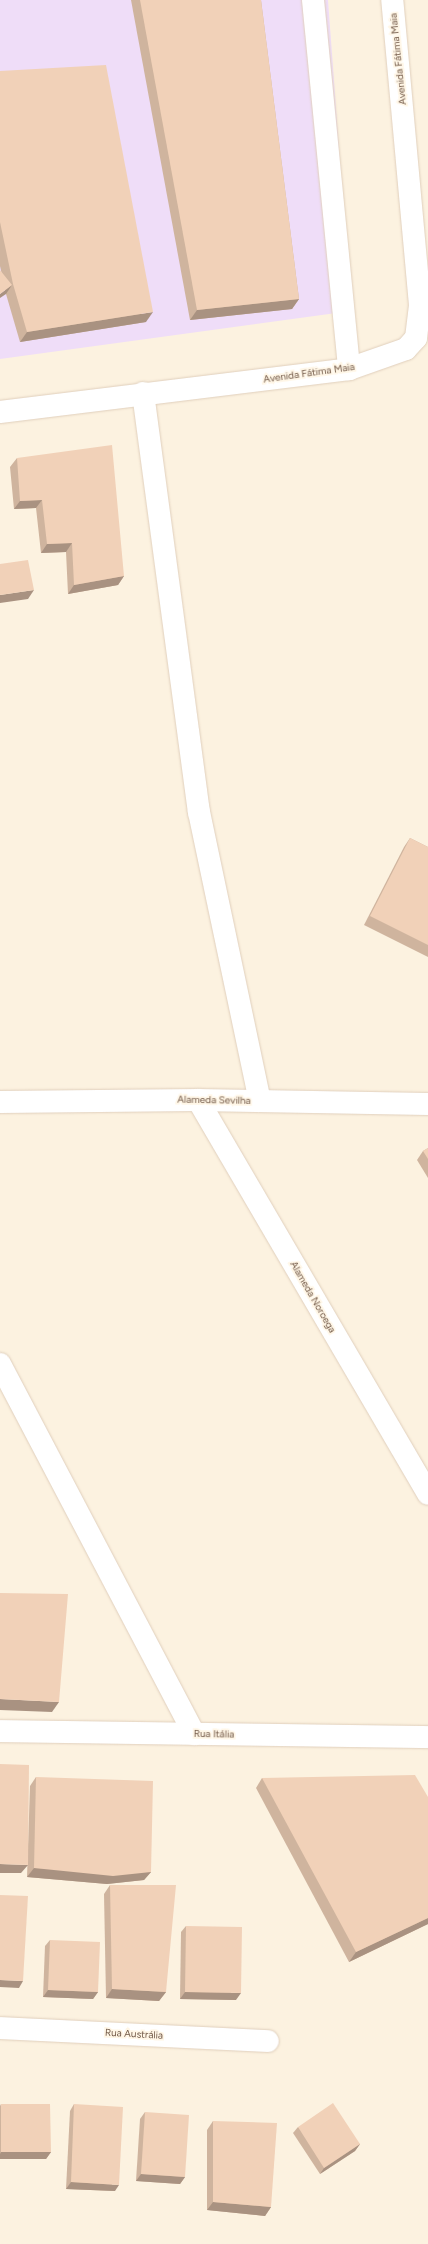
<!DOCTYPE html>
<html>
<head>
<meta charset="utf-8">
<style>
  body { margin:0 }
  #map { position:relative; width:428px; height:2244px; overflow:hidden; background:#fcf2e0; font-family:Figtree,sans-serif }
  div>[style] { position:absolute }
  [style*='--x'] { left:calc(var(--x)*1px); top:calc(var(--y)*1px); width:calc(var(--w)*1px); rotate:calc(var(--a)*1deg) }
  .education>* { inset:0; background:#efddf8 }
  .roads { filter:drop-shadow(0 0 1px #e0cfbc) drop-shadow(0 0 1px #e0cfbc) }
  .minor>* { height:22px; margin:-11px; padding:0 11px; transform-origin:11px; border-radius:11px; background:#fff }
  .wall>* { inset:0; background:#cfb49e }
  .shaded-wall>* { inset:0; background:#a99281 }
  .building>* { inset:0; background:#f1d1b8 }
  span { translate:-50% -50%; white-space:nowrap; text-align:center; line-height:1.15; -webkit-text-stroke:3.5px #fff6e6; paint-order:stroke }
  .street-label { font-size:10px; color:#725948 }
</style>
</head>
<body>
<div id="map">
  <div class="education">
    <i style="clip-path:polygon(0 0,328px 0,351px 311px,0 359px)"></i>
  </div>
  <div class="roads">
    <div class="minor">
      <i style="--x:313;--y:0;--w:371;--a:84.4"></i>
      <i style="--x:143;--y:393;--w:423;--a:82.4"></i>
      <i style="--x:199;--y:812;--w:295;--a:78.1"></i>
      <i style="--x:0;--y:412;--w:352;--a:-7"></i>
      <i style="--x:349;--y:369;--w:60;--a:-19.3"></i>
      <i style="--x:406;--y:349;--w:15;--a:-48"></i>
      <i style="--x:416;--y:338;--w:33;--a:-83"></i>
      <i style="--x:420;--y:305;--w:306;--a:-95.2"></i>
      <i style="--x:198;--y:1100;--w:456;--a:59.7"></i>
      <i style="--x:0;--y:1102;--w:198;--a:-0.6"></i>
      <i style="--x:198;--y:1100;--w:230;--a:1"></i>
      <i style="--x:0;--y:1364;--w:418;--a:62.3"></i>
      <i style="--x:0;--y:1731;--w:428;--a:0.8"></i>
      <i style="--x:0;--y:2028;--w:268;--a:2.8"></i>
    </div>
  </div>
  <div class="wall">
    <i style="clip-path:polygon(131px 0,261px 0,299px 299px,292px 309px,190px 320px)"></i>
    <i style="clip-path:polygon(0 71px,146px 322px,20px 342px,6px 294px,0 266px)"></i>
    <i style="clip-path:polygon(17px 458px,124px 576px,118px 585px,68px 594px,66px 552px,41px 553px,36px 508px,14px 509px,10px 467px)"></i>
    <i style="clip-path:polygon(410px 838px,428px 847px,428px 957px,364px 925px,404px 847px)"></i>
    <i style="clip-path:polygon(428px 1148px,428px 1178px,417px 1160px,423px 1151px)"></i>
    <i style="clip-path:polygon(36px 1777px,151px 1872px,144px 1880px,107px 1884px,27px 1877px,30px 1786px)"></i>
    <i style="clip-path:polygon(262px 1778px,428px 1797px,428px 1924px,349px 1962px,256px 1788px)"></i>
    <i style="clip-path:polygon(110px 1885px,166px 1992px,159px 2001px,106px 1998px,104px 1894px)"></i>
    <i style="clip-path:polygon(186px 1926px,236px 2000px,180px 1999px,181px 1932px)"></i>
    <i style="clip-path:polygon(50px 1940px,98px 1992px,93px 1999px,43px 1997px,45px 1946px)"></i>
    <i style="clip-path:polygon(1px 2104px,51px 2152px,46px 2159px,0 2159px,0 2106px)"></i>
    <i style="clip-path:polygon(74px 2104px,115px 2191px,66px 2189px,70px 2111px)"></i>
    <i style="clip-path:polygon(145px 2112px,185px 2177px,180px 2184px,136px 2181px,140px 2119px)"></i>
    <i style="clip-path:polygon(213px 2121px,271px 2207px,265px 2216px,207px 2210px,207px 2130px)"></i>
    <i style="clip-path:polygon(298px 2127px,360px 2144px,355px 2151px,320px 2174px,293px 2133px)"></i>
  </div>
  <div class="shaded-wall">
    <i style="clip-path:polygon(12px 285px,6px 294px,0 298px,0 294px)"></i>
    <i style="clip-path:polygon(299px 299px,292px 309px,190px 320px,197px 310px)"></i>
    <i style="clip-path:polygon(153px 312px,146px 322px,20px 342px,27px 332px)"></i>
    <i style="clip-path:polygon(42px 500px,36px 508px,14px 509px,20px 501px)"></i>
    <i style="clip-path:polygon(72px 543px,66px 552px,41px 553px,47px 544px)"></i>
    <i style="clip-path:polygon(124px 576px,118px 585px,68px 594px,74px 585px)"></i>
    <i style="clip-path:polygon(34px 590px,28px 599px,0 603px,0 595px)"></i>
    <i style="clip-path:polygon(0 1699px,59px 1702px,52px 1712px,0 1710px)"></i>
    <i style="clip-path:polygon(0 1864px,28px 1865px,21px 1873px,0 1873px)"></i>
    <i style="clip-path:polygon(34px 1868px,151px 1872px,144px 1880px,107px 1884px,27px 1877px)"></i>
    <i style="clip-path:polygon(428px 1918px,428px 1924px,349px 1962px,356px 1952px)"></i>
    <i style="clip-path:polygon(0 1980px,23px 1981px,19px 1988px,0 1987px)"></i>
    <i style="clip-path:polygon(112px 1989px,166px 1992px,159px 2001px,106px 1998px)"></i>
    <i style="clip-path:polygon(48px 1990px,98px 1992px,93px 1999px,43px 1997px)"></i>
    <i style="clip-path:polygon(185px 1992px,241px 1993px,236px 2000px,180px 1999px)"></i>
    <i style="clip-path:polygon(360px 2144px,355px 2151px,320px 2174px,324px 2168px)"></i>
    <i style="clip-path:polygon(1px 2152px,51px 2152px,46px 2159px,0 2159px,0 2154px)"></i>
    <i style="clip-path:polygon(141px 2174px,185px 2177px,180px 2184px,136px 2181px)"></i>
    <i style="clip-path:polygon(71px 2182px,119px 2185px,115px 2191px,66px 2189px)"></i>
    <i style="clip-path:polygon(213px 2202px,271px 2207px,265px 2216px,207px 2210px)"></i>
  </div>
  <div class="building">
    <i style="clip-path:polygon(140px 0,261px 0,299px 299px,197px 310px)"></i>
    <i style="clip-path:polygon(106px 65px,153px 312px,27px 332px,13px 284px,0 222px,0 71px)"></i>
    <i style="clip-path:polygon(0 270px,12px 285px,0 294px)"></i>
    <i style="clip-path:polygon(112px 445px,124px 576px,74px 585px,72px 543px,47px 544px,42px 500px,20px 501px,17px 458px)"></i>
    <i style="clip-path:polygon(28px 560px,34px 590px,0 595px,0 564px)"></i>
    <i style="clip-path:polygon(410px 838px,428px 847px,428px 945px,370px 916px)"></i>
    <i style="clip-path:polygon(428px 1148px,428px 1159px,423px 1151px)"></i>
    <i style="clip-path:polygon(0 1593px,68px 1594px,59px 1702px,0 1699px)"></i>
    <i style="clip-path:polygon(0 1764px,29px 1765px,28px 1865px,0 1864px)"></i>
    <i style="clip-path:polygon(415px 1775px,428px 1797px,428px 1918px,356px 1952px,262px 1778px)"></i>
    <i style="clip-path:polygon(36px 1777px,153px 1781px,151px 1872px,113px 1876px,34px 1868px)"></i>
    <i style="clip-path:polygon(110px 1885px,176px 1885px,166px 1992px,112px 1989px)"></i>
    <i style="clip-path:polygon(0 1895px,28px 1896px,23px 1981px,0 1980px)"></i>
    <i style="clip-path:polygon(186px 1926px,242px 1927px,241px 1993px,185px 1992px)"></i>
    <i style="clip-path:polygon(50px 1940px,100px 1942px,98px 1992px,48px 1990px)"></i>
    <i style="clip-path:polygon(333px 2103px,360px 2144px,324px 2168px,298px 2127px)"></i>
    <i style="clip-path:polygon(1px 2104px,50px 2104px,51px 2152px,1px 2152px)"></i>
    <i style="clip-path:polygon(74px 2104px,123px 2107px,119px 2185px,71px 2182px)"></i>
    <i style="clip-path:polygon(145px 2112px,189px 2115px,185px 2177px,141px 2174px)"></i>
    <i style="clip-path:polygon(213px 2121px,277px 2123px,271px 2207px,213px 2202px)"></i>
  </div>
  <div class="street-label">
    <span style="left:398px;top:59px;rotate:-96deg">Avenida Fátima Maia</span>
    <span style="left:309px;top:373px;rotate:-8deg">Avenida Fátima Maia</span>
    <span style="left:214px;top:1100px;rotate:1deg">Alameda Sevilha</span>
    <span style="left:313px;top:1297px;rotate:60deg">Alameda Noroega</span>
    <span style="left:214px;top:1734px;rotate:1deg">Rua Itália</span>
    <span style="left:134px;top:2034px;rotate:3deg">Rua Austrália</span>
  </div>
</div>
</body>
</html>
